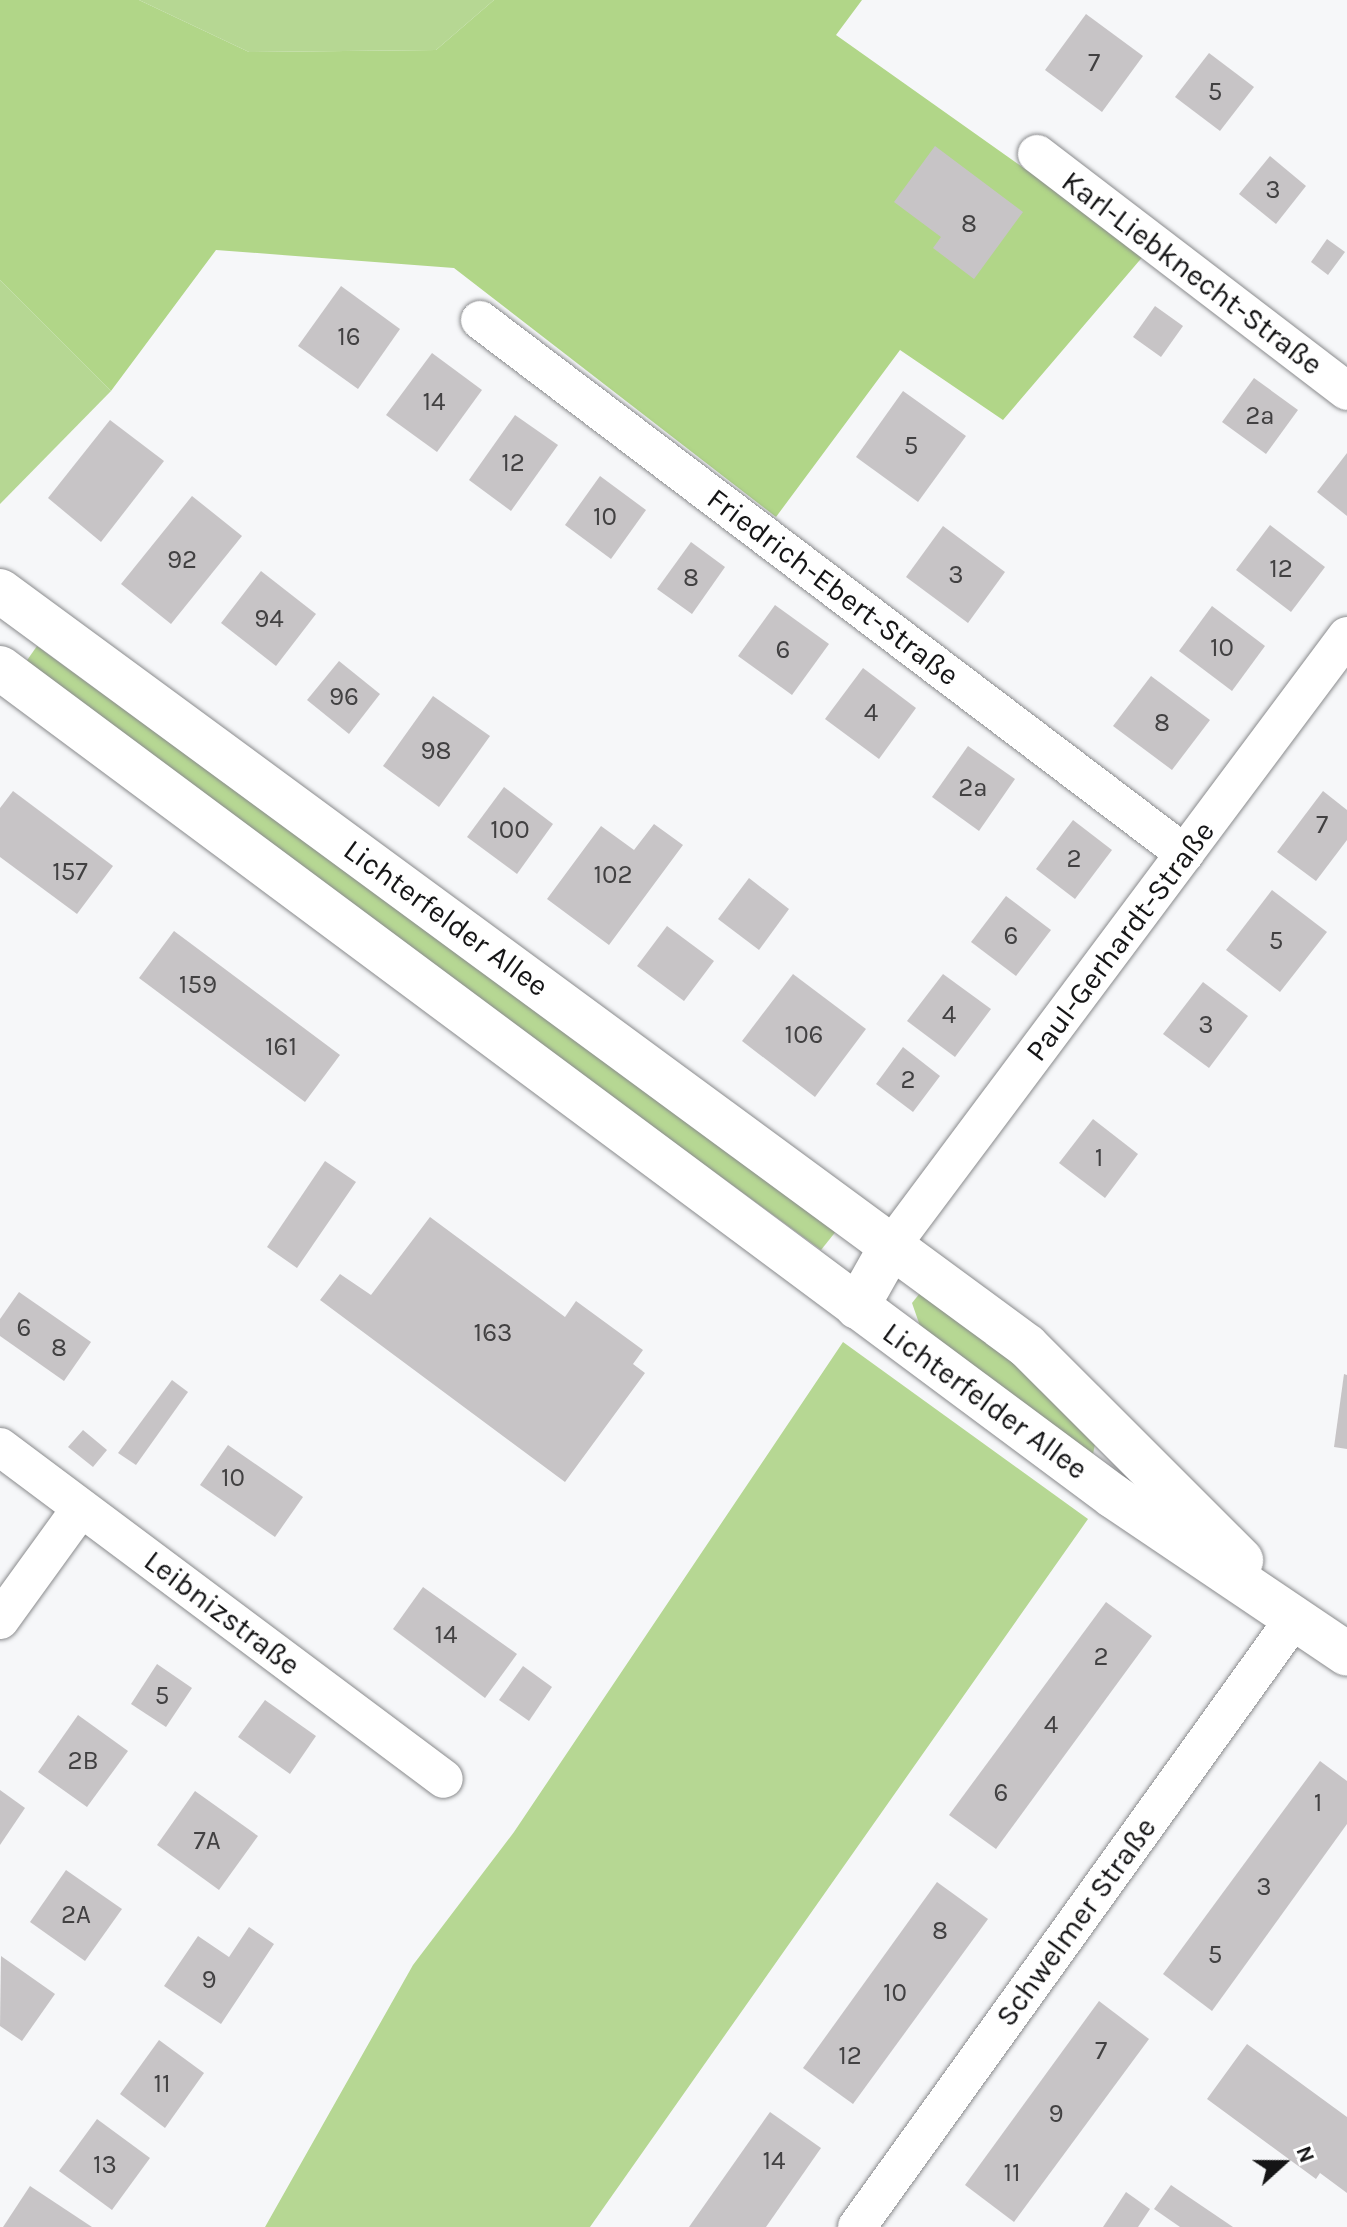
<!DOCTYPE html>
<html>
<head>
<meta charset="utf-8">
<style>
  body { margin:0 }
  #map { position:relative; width:1347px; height:2227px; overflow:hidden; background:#f6f7f9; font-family:Karla,sans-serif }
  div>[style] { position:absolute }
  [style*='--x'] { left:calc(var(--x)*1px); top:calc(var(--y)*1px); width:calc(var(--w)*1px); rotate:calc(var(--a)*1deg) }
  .green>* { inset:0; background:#b6d793 }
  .forest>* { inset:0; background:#b1d688 }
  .building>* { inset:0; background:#c7c4c6 }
  .roads { filter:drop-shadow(0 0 2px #8a8b8d) drop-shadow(0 0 2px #8a8b8d) }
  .street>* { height:38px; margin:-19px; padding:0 19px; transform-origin:19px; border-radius:19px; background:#fff }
  .secondary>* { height:44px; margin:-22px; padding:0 22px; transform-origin:22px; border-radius:22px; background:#fff }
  span { translate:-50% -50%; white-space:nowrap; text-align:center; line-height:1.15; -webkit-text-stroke:7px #fff; paint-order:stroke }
  .number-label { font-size:26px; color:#424142 }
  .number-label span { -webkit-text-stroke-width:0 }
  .street-label { font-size:30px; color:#151516 }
  .north { position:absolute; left:1243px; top:2123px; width:80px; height:80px; -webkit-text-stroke:6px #fff; paint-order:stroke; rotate:69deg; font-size:22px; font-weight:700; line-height:32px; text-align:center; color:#151516 }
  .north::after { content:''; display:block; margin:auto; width:28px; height:36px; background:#151516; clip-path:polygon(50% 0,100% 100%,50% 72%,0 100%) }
</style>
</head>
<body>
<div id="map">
  <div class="green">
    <i style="clip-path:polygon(139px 0,494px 0,436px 50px,249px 52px)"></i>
    <i style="clip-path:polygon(0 280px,111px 391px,0 504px)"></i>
    <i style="clip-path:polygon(37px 646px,837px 1230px,821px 1250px,23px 666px)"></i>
    <i style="clip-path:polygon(920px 1293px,1026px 1368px,1096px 1439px,1093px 1454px,1087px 1455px,920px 1326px,912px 1303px)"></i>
    <i style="clip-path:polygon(843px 1342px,1088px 1519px,590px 2227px,265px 2227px,413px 1965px,514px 1832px)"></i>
  </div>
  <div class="forest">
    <i style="clip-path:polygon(0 0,139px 0,249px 52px,436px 50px,494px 0,862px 0,836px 35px,1145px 254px,1003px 420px,900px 350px,776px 517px,454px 268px,216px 250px,111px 391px,0 280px)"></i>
  </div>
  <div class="building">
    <i style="clip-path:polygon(1086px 14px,1143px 56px,1102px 112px,1045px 70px)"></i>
    <i style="clip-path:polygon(1209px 53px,1254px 87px,1220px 131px,1175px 97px)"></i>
    <i style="clip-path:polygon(935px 146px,1023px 212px,974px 279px,933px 248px,941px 237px,894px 202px)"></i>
    <i style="clip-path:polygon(1270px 156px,1306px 186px,1276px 224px,1239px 194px)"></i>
    <i style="clip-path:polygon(1327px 239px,1345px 252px,1328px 275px,1311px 262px)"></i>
    <i style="clip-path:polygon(341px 286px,400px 329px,358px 389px,298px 346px)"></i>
    <i style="clip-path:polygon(1155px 306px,1183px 326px,1161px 357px,1133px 337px)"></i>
    <i style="clip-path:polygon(432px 353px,482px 390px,437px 452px,386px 415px)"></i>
    <i style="clip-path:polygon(1254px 378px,1298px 410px,1266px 454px,1222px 422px)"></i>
    <i style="clip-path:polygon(903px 391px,966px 436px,918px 502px,856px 457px)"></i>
    <i style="clip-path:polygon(515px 415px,558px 445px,511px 511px,469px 480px)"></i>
    <i style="clip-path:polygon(110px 420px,164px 461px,101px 542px,48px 498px)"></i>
    <i style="clip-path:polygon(1347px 453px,1347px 516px,1317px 492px)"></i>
    <i style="clip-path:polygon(600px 476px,646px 510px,611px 559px,565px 525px)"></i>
    <i style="clip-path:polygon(192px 496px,242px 536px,171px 624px,121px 584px)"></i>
    <i style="clip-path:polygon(1270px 525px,1325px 567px,1291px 612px,1236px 570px)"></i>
    <i style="clip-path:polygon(943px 526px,1005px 572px,968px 623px,906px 577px)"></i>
    <i style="clip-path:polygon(691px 542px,725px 567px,692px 614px,657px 589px)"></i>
    <i style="clip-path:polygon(261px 571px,316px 614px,276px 666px,221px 623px)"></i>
    <i style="clip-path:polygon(775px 605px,829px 644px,792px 695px,738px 656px)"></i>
    <i style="clip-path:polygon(1212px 606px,1265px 646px,1232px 691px,1179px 651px)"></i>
    <i style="clip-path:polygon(339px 661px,380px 694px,349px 734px,307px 700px)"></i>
    <i style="clip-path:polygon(863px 668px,916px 708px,879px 759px,825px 719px)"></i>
    <i style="clip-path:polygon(1151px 676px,1210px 720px,1172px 770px,1113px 726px)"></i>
    <i style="clip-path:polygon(433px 696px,490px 736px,439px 807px,383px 766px)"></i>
    <i style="clip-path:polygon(968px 746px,1015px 779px,979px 831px,932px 797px)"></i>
    <i style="clip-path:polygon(504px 787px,553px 824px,517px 874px,467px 837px)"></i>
    <i style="clip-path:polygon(13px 791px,113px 866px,77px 914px,0 857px,0 808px)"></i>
    <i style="clip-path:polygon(1323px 791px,1347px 810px,1347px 840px,1316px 881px,1277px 852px)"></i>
    <i style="clip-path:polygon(1073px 820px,1112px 850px,1075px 899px,1036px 869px)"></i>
    <i style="clip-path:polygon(654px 824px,683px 845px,609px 945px,547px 899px,601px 826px,634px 850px)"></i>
    <i style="clip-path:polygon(749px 878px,789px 909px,759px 950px,718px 919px)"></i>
    <i style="clip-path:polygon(1272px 890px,1327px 932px,1280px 992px,1226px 950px)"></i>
    <i style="clip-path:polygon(1006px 896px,1051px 930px,1016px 976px,971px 942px)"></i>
    <i style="clip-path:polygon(667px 926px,714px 961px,684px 1001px,637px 966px)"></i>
    <i style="clip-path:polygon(174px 931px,340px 1055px,305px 1102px,139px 978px)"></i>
    <i style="clip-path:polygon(793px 974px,866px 1029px,815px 1097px,742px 1041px)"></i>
    <i style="clip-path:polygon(943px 974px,991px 1009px,955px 1057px,907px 1021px)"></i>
    <i style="clip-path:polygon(1203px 982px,1248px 1016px,1209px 1068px,1163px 1034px)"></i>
    <i style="clip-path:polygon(903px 1047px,940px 1076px,913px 1112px,876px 1084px)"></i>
    <i style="clip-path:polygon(1093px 1119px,1138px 1154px,1105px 1198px,1059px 1163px)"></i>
    <i style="clip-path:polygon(325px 1161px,356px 1182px,297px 1268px,267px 1247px)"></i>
    <i style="clip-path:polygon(430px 1217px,565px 1317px,576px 1301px,643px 1350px,633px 1364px,645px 1373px,565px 1482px,320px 1300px,340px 1274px,371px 1295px)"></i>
    <i style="clip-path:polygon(19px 1292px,91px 1342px,64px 1381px,0 1336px,0 1319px)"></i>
    <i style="clip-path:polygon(1344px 1374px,1347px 1375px,1347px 1449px,1334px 1447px)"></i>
    <i style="clip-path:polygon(172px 1380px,188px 1392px,136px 1465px,118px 1453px)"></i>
    <i style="clip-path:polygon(83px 1430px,107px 1450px,93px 1467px,68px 1447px)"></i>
    <i style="clip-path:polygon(228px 1445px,303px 1497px,275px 1537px,200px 1485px)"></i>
    <i style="clip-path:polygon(423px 1587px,517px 1654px,485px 1698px,393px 1629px)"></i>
    <i style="clip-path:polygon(1106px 1602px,1152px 1636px,996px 1849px,949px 1815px)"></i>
    <i style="clip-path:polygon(157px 1664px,192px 1688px,166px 1727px,131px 1704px)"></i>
    <i style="clip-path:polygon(523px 1666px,552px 1687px,529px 1721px,499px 1700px)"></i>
    <i style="clip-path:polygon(265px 1700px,316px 1736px,290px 1774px,238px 1737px)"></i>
    <i style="clip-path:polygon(78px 1715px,128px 1751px,87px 1807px,38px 1772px)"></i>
    <i style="clip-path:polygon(1320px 1761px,1347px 1781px,1347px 1824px,1212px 2011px,1163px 1974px)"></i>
    <i style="clip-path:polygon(0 1790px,25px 1808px,0 1845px)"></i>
    <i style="clip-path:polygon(195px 1791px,258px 1836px,219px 1890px,157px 1845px)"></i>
    <i style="clip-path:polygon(66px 1870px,122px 1909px,85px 1961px,30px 1922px)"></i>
    <i style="clip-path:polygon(937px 1882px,988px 1919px,853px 2104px,803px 2068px)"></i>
    <i style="clip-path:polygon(249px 1927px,274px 1944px,221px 2024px,164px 1986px,198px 1936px,229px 1957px)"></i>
    <i style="clip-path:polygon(1px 1956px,55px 1994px,22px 2041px,0 2026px)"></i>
    <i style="clip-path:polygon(1099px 2001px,1149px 2039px,1014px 2222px,965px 2185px)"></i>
    <i style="clip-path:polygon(159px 2040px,204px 2073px,165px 2128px,120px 2094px)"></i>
    <i style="clip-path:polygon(1247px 2044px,1347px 2117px,1347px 2193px,1320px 2173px,1316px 2179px,1207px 2099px)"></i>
    <i style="clip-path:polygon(770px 2112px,821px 2148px,766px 2227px,689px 2227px)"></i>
    <i style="clip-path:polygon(97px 2119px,150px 2158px,112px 2210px,59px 2171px)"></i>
    <i style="clip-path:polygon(1171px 2185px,1233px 2227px,1180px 2227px,1154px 2209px)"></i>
    <i style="clip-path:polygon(30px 2186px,92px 2227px,3px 2227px)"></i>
    <i style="clip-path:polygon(1126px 2192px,1150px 2209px,1138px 2227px,1103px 2227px)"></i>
  </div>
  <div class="roads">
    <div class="street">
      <i style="--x:1037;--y:154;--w:390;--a:37.4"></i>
      <i style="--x:480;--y:320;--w:884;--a:37.14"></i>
      <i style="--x:892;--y:1245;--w:760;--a:-53.24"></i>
      <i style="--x:0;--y:1447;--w:554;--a:36.79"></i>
      <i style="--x:0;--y:1620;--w:138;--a:-54.1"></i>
      <i style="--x:857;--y:2227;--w:752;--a:-54.3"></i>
    </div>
    <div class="secondary">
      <i style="--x:0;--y:591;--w:1275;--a:36.32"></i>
      <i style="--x:1027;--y:1346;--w:303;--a:45"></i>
      <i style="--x:0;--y:668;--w:1387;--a:36.65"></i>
      <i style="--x:1113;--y:1496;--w:282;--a:34"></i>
      <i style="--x:857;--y:1307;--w:71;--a:-60.6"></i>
    </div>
  </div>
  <div class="number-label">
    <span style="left:1094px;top:63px">7</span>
    <span style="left:1215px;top:92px">5</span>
    <span style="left:1273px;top:190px">3</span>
    <span style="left:969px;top:224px">8</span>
    <span style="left:349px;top:337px">16</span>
    <span style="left:434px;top:402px">14</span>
    <span style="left:1260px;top:416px">2a</span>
    <span style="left:911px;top:446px">5</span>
    <span style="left:513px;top:463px">12</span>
    <span style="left:605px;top:517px">10</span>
    <span style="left:182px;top:560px">92</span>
    <span style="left:1281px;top:569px">12</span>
    <span style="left:956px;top:575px">3</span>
    <span style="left:691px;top:578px">8</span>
    <span style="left:269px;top:619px">94</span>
    <span style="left:1222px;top:648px">10</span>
    <span style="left:783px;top:650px">6</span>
    <span style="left:344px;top:697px">96</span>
    <span style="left:871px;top:713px">4</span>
    <span style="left:1162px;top:723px">8</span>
    <span style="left:436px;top:751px">98</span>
    <span style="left:973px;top:788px">2a</span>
    <span style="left:1322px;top:825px">7</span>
    <span style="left:510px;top:830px">100</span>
    <span style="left:1074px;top:859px">2</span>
    <span style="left:70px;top:872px">157</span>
    <span style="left:613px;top:875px">102</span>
    <span style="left:1011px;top:936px">6</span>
    <span style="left:1276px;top:941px">5</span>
    <span style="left:198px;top:985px">159</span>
    <span style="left:949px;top:1015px">4</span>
    <span style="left:1206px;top:1025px">3</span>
    <span style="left:804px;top:1035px">106</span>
    <span style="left:281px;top:1047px">161</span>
    <span style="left:908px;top:1080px">2</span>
    <span style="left:1099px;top:1158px">1</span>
    <span style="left:24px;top:1328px">6</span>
    <span style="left:493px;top:1333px">163</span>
    <span style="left:59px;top:1348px">8</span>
    <span style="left:233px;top:1478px">10</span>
    <span style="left:446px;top:1635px">14</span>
    <span style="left:1101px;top:1657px">2</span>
    <span style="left:162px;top:1696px">5</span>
    <span style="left:1051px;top:1725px">4</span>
    <span style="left:83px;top:1761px">2B</span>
    <span style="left:1001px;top:1793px">6</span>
    <span style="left:1318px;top:1803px">1</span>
    <span style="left:207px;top:1841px">7A</span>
    <span style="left:1264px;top:1887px">3</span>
    <span style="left:76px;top:1915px">2A</span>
    <span style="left:940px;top:1931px">8</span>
    <span style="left:1215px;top:1955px">5</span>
    <span style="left:209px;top:1980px">9</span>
    <span style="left:895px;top:1993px">10</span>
    <span style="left:1101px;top:2051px">7</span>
    <span style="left:850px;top:2056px">12</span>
    <span style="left:162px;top:2084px">11</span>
    <span style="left:1056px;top:2114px">9</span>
    <span style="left:774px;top:2161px">14</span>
    <span style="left:105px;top:2165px">13</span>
    <span style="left:1012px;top:2173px">11</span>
  </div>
  <div class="street-label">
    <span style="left:1192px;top:273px;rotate:37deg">Karl-Liebknecht-Straße</span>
    <span style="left:833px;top:587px;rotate:37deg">Friedrich-Ebert-Straße</span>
    <span style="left:446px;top:918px;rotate:36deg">Lichterfelder Allee</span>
    <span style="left:1120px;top:941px;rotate:-53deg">Paul-Gerhardt-Straße</span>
    <span style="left:985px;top:1401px;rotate:36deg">Lichterfelder Allee</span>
    <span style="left:222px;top:1613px;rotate:37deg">Leibnizstraße</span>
    <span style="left:1076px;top:1922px;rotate:-54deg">Schwelmer Straße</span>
  </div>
  <div class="north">N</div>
</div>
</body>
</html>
